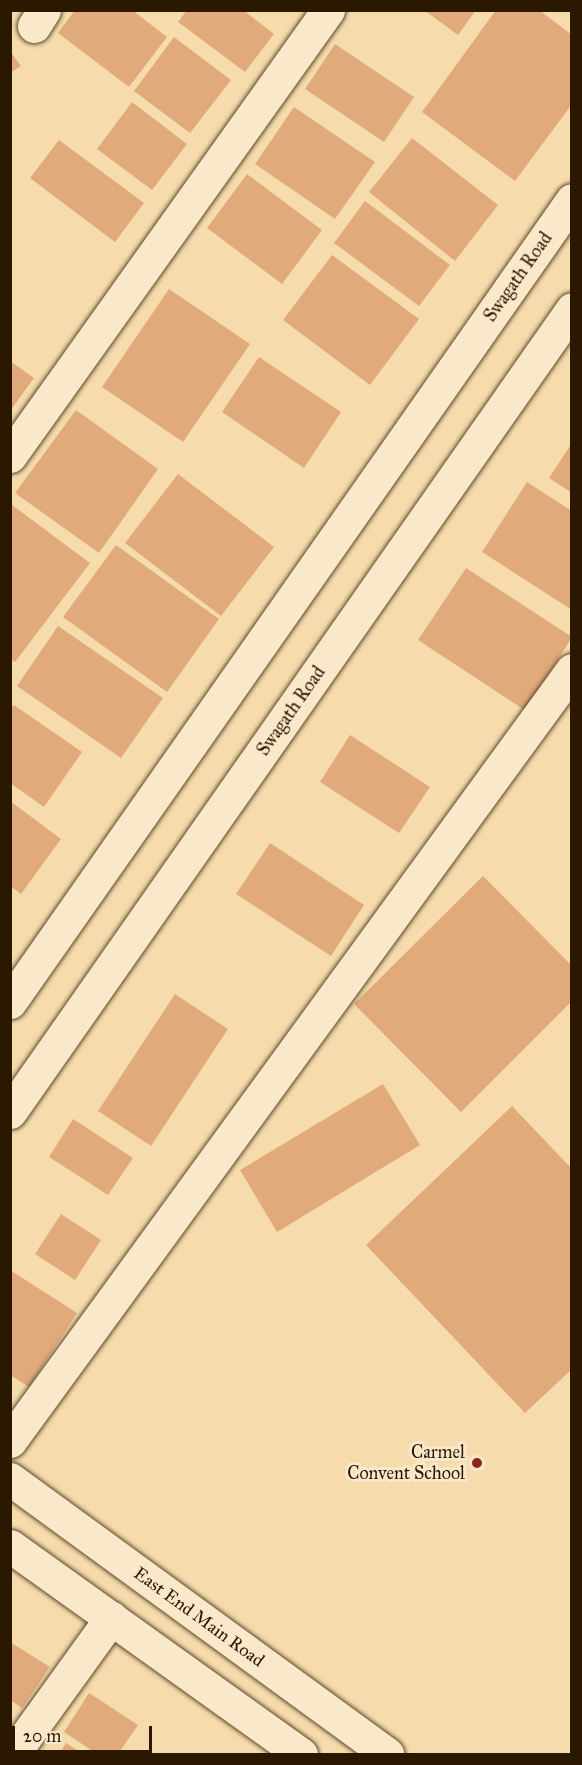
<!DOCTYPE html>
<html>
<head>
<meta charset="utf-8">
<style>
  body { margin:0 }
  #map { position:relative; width:582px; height:1765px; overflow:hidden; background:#f6dcac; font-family:"IM FELL Great Primer",serif }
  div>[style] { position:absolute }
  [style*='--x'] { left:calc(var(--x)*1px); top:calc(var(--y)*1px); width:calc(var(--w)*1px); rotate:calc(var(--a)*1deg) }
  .building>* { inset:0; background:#e1aa7b }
  .roads { filter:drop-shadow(0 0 2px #5d492b) drop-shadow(0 0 2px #5d492b) }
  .street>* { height:33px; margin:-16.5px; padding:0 16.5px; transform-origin:16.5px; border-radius:16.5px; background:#f9e8c9 }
  .secondary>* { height:33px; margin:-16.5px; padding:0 16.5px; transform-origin:16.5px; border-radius:16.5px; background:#f9e8c9 }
  .dots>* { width:16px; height:16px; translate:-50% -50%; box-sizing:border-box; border:3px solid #f9e8c9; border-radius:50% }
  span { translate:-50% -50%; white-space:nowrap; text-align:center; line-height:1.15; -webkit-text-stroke:6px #f9e8c9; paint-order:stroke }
  .street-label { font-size:18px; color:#2a1800 }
  .poi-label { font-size:18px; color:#2a1800 }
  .right { translate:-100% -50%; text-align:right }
  .frame { position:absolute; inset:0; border:12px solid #2a1800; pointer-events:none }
  .scale { position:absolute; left:12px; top:1726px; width:140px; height:27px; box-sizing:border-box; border:3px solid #2a1800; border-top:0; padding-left:8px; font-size:18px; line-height:21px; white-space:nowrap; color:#2a1800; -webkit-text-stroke:4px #f9e8c9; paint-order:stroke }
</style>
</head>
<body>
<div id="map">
  <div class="building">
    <i style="clip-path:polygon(75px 10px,132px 10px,167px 37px,129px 87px,58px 33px)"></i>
    <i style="clip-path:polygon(187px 10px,243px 10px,274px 34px,245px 72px,178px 22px)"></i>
    <i style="clip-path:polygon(424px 10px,476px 10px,458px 35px)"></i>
    <i style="clip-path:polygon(496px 10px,539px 10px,572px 35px,572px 104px,515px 181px,422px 112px)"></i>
    <i style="clip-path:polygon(174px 37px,231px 80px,190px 133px,134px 91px)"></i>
    <i style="clip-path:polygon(335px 44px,414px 97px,384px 142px,305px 89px)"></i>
    <i style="clip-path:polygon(10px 51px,21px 66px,10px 73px)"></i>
    <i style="clip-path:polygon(132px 102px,187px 144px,152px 190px,97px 149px)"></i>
    <i style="clip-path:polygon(294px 107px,375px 162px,335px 219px,255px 164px)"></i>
    <i style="clip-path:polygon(412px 138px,498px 205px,455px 261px,369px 192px)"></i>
    <i style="clip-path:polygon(59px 140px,144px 203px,115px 242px,30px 178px)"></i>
    <i style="clip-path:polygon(247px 174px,322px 230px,282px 284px,207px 228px)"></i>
    <i style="clip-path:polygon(365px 201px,450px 265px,419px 306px,334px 243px)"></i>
    <i style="clip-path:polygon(332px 255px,419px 319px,370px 385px,283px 320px)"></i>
    <i style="clip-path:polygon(169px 289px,250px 344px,183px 442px,102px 387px)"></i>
    <i style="clip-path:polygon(259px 357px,341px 412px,304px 468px,222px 412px)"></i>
    <i style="clip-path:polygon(10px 361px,34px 378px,10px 411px)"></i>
    <i style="clip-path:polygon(76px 410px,158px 469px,99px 553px,15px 493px)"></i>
    <i style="clip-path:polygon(572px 443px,572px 493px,549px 478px)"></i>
    <i style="clip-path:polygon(178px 474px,274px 547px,221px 616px,125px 543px)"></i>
    <i style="clip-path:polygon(527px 482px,572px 511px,572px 610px,482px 552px)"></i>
    <i style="clip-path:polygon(12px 505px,90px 563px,15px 662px,10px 658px)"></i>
    <i style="clip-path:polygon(116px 545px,219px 619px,167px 692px,63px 617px)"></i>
    <i style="clip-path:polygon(466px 568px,572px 637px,526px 711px,418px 640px)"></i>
    <i style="clip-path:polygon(58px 626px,163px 698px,121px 758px,17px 686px)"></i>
    <i style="clip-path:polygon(14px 705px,82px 752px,44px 807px,10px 783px,10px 710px)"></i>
    <i style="clip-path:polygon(350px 735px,430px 787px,399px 833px,320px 782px)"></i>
    <i style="clip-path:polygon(10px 801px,61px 839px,21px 894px,10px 886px)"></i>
    <i style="clip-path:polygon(270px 843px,364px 905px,331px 956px,236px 894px)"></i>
    <i style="clip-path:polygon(483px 876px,572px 966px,572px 1001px,461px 1112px,354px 1004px)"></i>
    <i style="clip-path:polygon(175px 994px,228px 1029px,151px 1146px,98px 1111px)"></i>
    <i style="clip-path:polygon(383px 1084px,420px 1145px,277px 1232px,240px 1170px)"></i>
    <i style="clip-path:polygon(512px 1106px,572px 1169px,572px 1369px,525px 1413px,366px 1245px)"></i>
    <i style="clip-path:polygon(73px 1119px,133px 1158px,108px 1195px,49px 1157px)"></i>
    <i style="clip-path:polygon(61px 1214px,101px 1240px,75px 1280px,35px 1254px)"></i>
    <i style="clip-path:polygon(10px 1270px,77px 1313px,29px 1387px,10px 1375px)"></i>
    <i style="clip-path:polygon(10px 1642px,50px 1667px,22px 1708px,10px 1700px)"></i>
    <i style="clip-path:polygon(89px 1693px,138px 1725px,118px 1754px,97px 1754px,64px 1732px)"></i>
    <i style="clip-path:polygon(66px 1743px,83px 1754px,59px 1754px)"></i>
  </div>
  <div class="roads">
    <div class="street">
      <i style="--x:34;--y:26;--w:19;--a:-58"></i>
      <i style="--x:10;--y:456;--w:548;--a:-54.51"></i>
      <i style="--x:10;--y:1441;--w:954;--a:-53.91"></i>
      <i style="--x:13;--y:1754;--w:168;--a:-54.2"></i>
    </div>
    <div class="secondary">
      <i style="--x:10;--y:1002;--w:979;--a:-54.98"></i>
      <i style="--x:10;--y:1112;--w:980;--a:-55.01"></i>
      <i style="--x:10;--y:1479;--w:467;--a:36.1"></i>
      <i style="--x:10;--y:1546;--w:358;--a:35.6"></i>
    </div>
  </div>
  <div class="dots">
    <i style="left:477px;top:1463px;background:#8f2418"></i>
  </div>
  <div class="street-label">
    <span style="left:518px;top:277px;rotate:-55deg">Swagath Road</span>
    <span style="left:291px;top:711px;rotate:-55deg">Swagath Road</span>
    <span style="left:199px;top:1617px;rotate:36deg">East End Main Road</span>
  </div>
  <div class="poi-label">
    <span class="right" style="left:465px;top:1463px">Carmel<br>Convent School</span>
  </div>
  <div class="frame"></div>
  <div class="scale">20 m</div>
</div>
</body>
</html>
